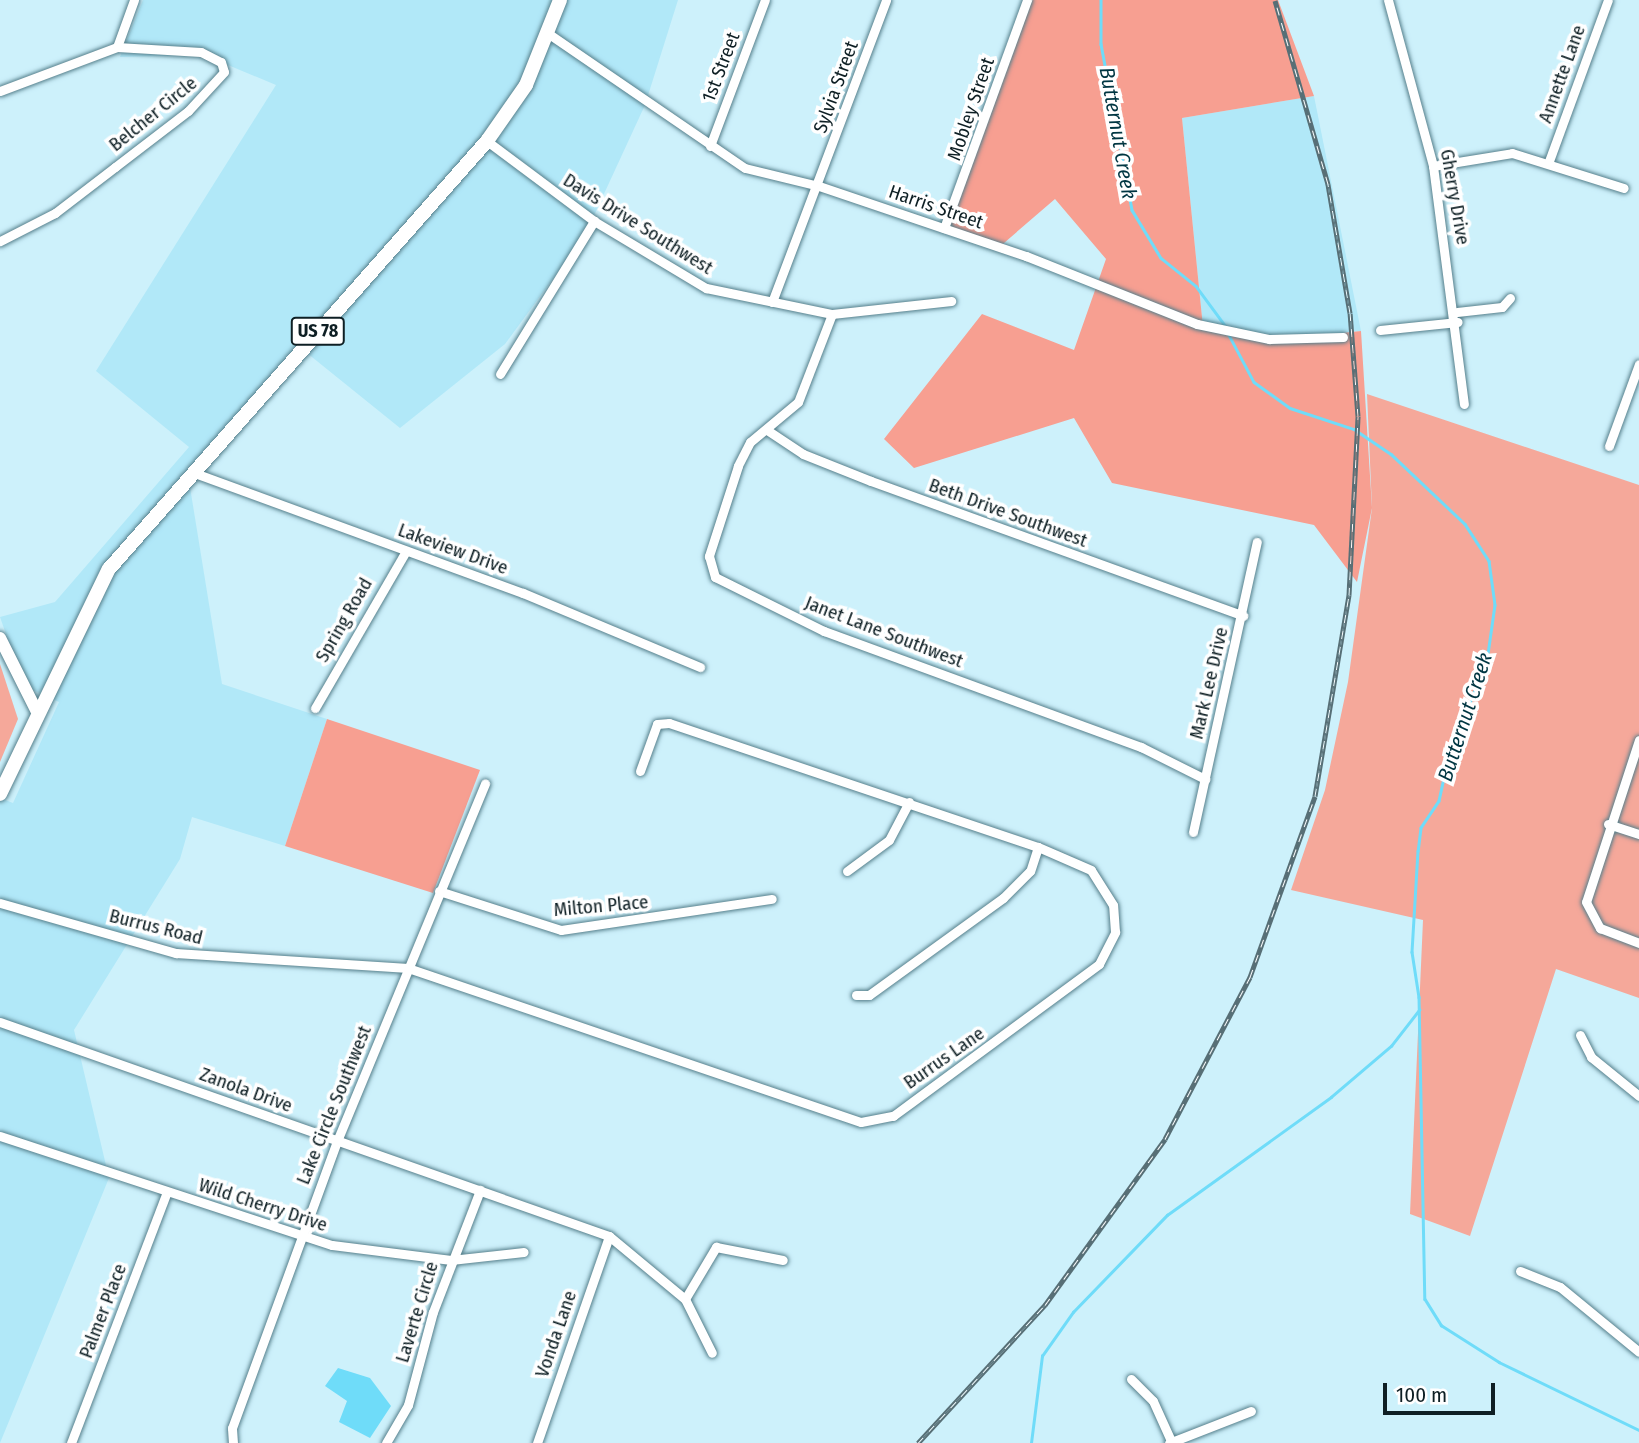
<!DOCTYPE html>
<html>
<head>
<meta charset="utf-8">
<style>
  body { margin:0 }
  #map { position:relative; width:1639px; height:1443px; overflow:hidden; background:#cdf1fb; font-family:"Fira Sans Condensed",sans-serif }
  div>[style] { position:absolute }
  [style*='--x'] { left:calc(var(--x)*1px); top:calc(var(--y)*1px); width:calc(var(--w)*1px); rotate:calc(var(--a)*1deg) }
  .built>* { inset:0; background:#b1e8f8 }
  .green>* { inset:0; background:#f5a89a }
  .forest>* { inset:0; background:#f79f91 }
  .water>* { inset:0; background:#6fdcf9 }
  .stream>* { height:2.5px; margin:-1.25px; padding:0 1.25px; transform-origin:1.25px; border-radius:1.25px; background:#6fdcf9 }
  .roads { filter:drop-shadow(0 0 2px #557f8b) drop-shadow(0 0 2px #557f8b) }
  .street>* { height:9px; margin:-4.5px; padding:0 4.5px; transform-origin:4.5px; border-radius:4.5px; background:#fff }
  .secondary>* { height:12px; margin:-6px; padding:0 6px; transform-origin:6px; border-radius:6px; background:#fff }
  .primary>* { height:14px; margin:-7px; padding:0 7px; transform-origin:7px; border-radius:7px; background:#fff }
  .rail>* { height:5px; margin-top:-2.5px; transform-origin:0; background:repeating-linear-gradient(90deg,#fff 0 8px,#576f76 0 16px); box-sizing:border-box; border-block:2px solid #576f76 }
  span { translate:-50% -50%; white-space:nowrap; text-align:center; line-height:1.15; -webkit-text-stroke:7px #fff; paint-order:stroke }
  .shield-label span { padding:2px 5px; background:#fff; border:2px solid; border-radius:5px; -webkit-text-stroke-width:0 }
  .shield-label { font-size:18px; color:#0e1f24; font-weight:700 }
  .street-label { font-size:19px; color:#0e1f24 }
  .water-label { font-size:21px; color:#003642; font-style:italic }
  .scale { position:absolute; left:1383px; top:1383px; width:112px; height:32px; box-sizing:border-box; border:4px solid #0e1f24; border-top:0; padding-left:9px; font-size:21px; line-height:24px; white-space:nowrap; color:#0e1f24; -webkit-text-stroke:5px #fff; paint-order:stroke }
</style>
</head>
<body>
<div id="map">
  <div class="built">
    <i style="clip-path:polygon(143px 0,678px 0,645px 105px,585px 235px,505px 344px,400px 428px,302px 349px,189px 481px,222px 684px,327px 719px,285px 846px,192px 817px,180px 859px,74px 1030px,109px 1178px,0 1443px,0 798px,13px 803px,59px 702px,24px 686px,0 617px,55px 602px,189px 447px,96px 371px,276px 85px,204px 55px,120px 57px)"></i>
    <i style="clip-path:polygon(1314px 96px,1361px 331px,1295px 338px,1203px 327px,1182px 118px)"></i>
  </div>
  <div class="green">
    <i style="clip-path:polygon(1367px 394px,1639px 485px,1639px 998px,1556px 969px,1470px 1236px,1410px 1214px,1423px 920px,1291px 890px,1325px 790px,1348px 682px,1372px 508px)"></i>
    <i style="clip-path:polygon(0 664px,18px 719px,0 762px)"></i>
  </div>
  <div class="forest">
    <i style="clip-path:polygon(1032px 0,1278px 0,1314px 96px,1182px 118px,1203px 327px,1295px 338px,1361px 331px,1372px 508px,1357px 582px,1314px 525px,1112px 483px,1074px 418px,914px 468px,884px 439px,982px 314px,1074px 350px,1106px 259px,1055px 199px,997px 249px,944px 230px)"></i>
    <i style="clip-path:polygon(327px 719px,480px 770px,433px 893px,285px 846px)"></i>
  </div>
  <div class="water">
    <i style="clip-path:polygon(338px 1368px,370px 1378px,391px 1406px,370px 1438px,339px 1422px,347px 1401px,325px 1386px)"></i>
  </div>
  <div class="stream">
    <i style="--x:1101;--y:0;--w:44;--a:90"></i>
    <i style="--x:1101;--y:44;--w:169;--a:79.4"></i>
    <i style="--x:1132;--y:210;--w:56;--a:58.9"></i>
    <i style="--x:1161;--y:258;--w:45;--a:38.7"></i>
    <i style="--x:1196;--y:286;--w:52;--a:53.6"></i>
    <i style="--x:1229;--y:335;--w:53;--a:62"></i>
    <i style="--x:1254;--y:382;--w:44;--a:35.8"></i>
    <i style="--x:1290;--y:408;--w:67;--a:18.2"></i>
    <i style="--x:1354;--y:429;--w:45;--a:34"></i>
    <i style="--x:1391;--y:454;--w:102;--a:43.4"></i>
    <i style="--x:1465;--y:524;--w:44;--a:57"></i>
    <i style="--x:1489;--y:561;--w:44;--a:82.2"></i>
    <i style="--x:1495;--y:605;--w:57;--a:98.1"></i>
    <i style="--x:1487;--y:661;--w:101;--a:112"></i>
    <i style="--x:1449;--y:755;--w:47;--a:102.3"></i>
    <i style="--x:1439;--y:801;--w:32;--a:124"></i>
    <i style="--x:1421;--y:828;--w:23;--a:97"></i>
    <i style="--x:1418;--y:851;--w:101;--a:93.4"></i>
    <i style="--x:1412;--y:952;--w:46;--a:81.2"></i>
    <i style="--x:1419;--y:997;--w:302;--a:88.9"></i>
    <i style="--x:1425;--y:1299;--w:31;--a:58"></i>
    <i style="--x:1441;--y:1325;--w:69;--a:32.5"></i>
    <i style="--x:1499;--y:1362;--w:156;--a:25.9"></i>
    <i style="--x:1031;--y:1443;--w:88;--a:-82.8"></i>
    <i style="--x:1042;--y:1356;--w:54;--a:-54.8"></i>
    <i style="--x:1073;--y:1312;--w:135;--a:-45.9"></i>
    <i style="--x:1167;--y:1215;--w:202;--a:-35.7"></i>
    <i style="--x:1331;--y:1097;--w:79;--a:-40.4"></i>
    <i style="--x:1391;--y:1046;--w:46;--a:-52.1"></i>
  </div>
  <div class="roads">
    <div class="street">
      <i style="--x:1388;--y:0;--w:172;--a:74.8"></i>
      <i style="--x:1433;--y:166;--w:240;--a:82.6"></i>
      <i style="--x:549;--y:34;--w:237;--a:34.4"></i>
      <i style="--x:745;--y:168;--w:76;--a:13.7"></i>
      <i style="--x:819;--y:186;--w:219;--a:18.7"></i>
      <i style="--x:1026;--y:256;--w:184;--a:21.7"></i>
      <i style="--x:1197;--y:324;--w:74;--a:11.8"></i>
      <i style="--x:1269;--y:339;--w:74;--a:-1.5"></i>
      <i style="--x:117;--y:47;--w:50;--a:-70.1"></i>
      <i style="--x:0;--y:91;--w:125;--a:-20.6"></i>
      <i style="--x:117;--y:47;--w:84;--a:3.4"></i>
      <i style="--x:201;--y:52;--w:22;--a:27"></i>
      <i style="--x:221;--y:62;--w:10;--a:73"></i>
      <i style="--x:224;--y:72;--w:53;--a:132.7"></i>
      <i style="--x:188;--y:111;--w:92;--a:142.5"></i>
      <i style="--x:115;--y:167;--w:76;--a:142.5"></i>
      <i style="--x:55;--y:213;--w:62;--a:153"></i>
      <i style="--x:487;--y:141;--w:134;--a:36.8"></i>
      <i style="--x:594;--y:221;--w:131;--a:30.9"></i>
      <i style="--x:706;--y:288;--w:129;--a:11.7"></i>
      <i style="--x:832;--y:314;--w:120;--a:-6.2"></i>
      <i style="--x:710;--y:146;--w:156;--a:-69.4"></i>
      <i style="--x:1549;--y:161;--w:171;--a:-69.9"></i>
      <i style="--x:1433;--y:166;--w:80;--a:-9.3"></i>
      <i style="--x:1512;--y:153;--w:117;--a:17.4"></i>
      <i style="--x:944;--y:228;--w:243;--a:-70"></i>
      <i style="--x:772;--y:302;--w:323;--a:-69.3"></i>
      <i style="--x:1457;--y:312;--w:45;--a:-6.3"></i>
      <i style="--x:1502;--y:307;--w:12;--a:-48"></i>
      <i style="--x:832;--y:314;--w:94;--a:111.1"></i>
      <i style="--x:798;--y:402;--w:62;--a:140.2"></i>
      <i style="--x:750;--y:442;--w:27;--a:117"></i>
      <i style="--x:738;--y:466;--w:95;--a:107.9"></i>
      <i style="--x:709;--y:556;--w:22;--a:74"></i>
      <i style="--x:715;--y:577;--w:122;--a:26.4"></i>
      <i style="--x:824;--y:631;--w:338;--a:20.1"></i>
      <i style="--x:1141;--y:747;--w:72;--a:26.6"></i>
      <i style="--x:1380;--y:330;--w:78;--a:-5.9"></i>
      <i style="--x:500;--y:374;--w:180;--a:-58.4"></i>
      <i style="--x:767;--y:430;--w:43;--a:33.7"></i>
      <i style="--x:803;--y:454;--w:73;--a:21.7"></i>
      <i style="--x:871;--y:481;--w:396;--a:19.9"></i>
      <i style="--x:1609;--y:446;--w:87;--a:-69.9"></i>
      <i style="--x:192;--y:472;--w:352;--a:20.1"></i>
      <i style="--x:523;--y:593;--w:192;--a:22.7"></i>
      <i style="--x:315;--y:708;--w:181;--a:-59.9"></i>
      <i style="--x:1639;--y:740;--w:170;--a:108.1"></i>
      <i style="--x:1586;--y:902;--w:30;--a:62"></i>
      <i style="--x:1600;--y:928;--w:42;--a:21"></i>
      <i style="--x:640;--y:771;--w:50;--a:-70.1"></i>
      <i style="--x:657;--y:724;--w:12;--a:-5"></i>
      <i style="--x:669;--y:723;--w:389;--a:18.6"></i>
      <i style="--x:1608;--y:824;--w:33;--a:18"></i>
      <i style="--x:1193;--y:832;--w:297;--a:-77.6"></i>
      <i style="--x:847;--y:871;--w:52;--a:-36.4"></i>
      <i style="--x:889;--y:840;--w:43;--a:-62.2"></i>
      <i style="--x:439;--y:891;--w:128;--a:17.7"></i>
      <i style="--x:561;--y:930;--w:213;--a:-8.4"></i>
      <i style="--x:0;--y:903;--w:183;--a:15.9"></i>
      <i style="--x:176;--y:953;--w:232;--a:3.7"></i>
      <i style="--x:408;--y:968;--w:478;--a:18.8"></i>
      <i style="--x:861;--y:1122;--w:33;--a:-11"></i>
      <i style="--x:893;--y:1116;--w:256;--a:-36.4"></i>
      <i style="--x:1099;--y:964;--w:36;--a:-63"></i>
      <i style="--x:1115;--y:932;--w:27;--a:-94"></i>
      <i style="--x:1113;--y:905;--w:41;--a:-122.2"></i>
      <i style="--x:1091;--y:870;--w:58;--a:-156.5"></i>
      <i style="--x:1038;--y:847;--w:25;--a:108"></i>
      <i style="--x:1030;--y:871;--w:38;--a:135"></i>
      <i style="--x:1003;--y:898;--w:165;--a:144.1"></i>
      <i style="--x:869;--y:995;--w:13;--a:180"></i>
      <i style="--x:0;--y:1022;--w:646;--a:19.36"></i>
      <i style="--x:609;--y:1236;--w:99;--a:39.7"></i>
      <i style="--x:685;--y:1299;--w:60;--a:63.4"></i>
      <i style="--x:1580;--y:1035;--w:25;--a:63"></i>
      <i style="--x:1591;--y:1057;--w:62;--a:39.1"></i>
      <i style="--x:0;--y:1136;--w:349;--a:18.2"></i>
      <i style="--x:332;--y:1245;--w:120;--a:7.2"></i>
      <i style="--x:451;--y:1260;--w:73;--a:-6.3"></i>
      <i style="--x:1520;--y:1271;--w:43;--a:21.8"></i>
      <i style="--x:1560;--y:1287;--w:102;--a:39.4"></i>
      <i style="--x:685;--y:1299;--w:61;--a:-59.2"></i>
      <i style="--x:716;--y:1247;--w:68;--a:11"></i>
      <i style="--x:1131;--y:1379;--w:31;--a:45"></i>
      <i style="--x:1153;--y:1401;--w:46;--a:65.7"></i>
      <i style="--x:71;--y:1443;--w:269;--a:-69.1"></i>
      <i style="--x:233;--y:1443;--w:15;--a:-94"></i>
      <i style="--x:232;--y:1428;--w:306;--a:-69.9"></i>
      <i style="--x:337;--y:1141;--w:387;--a:-67.5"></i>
      <i style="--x:386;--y:1443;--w:44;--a:-59.9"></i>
      <i style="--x:408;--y:1405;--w:96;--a:-75"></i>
      <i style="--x:433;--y:1312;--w:131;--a:-68.9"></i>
      <i style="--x:537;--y:1443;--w:219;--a:-70.8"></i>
      <i style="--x:1169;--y:1443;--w:88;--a:-21.3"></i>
    </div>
    <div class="secondary">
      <i style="--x:0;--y:638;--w:83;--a:63.4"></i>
    </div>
    <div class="primary">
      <i style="--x:0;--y:794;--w:250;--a:-64.2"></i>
      <i style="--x:109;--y:569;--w:571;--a:-48.55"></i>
      <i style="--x:487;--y:141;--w:68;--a:-55.1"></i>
      <i style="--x:526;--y:85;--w:92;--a:-68.2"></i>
    </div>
  </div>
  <div class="rail">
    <i style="--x:918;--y:1443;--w:188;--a:-47.4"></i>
    <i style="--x:1045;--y:1305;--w:205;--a:-54.1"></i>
    <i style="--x:1165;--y:1139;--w:183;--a:-62.3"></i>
    <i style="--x:1250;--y:977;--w:192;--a:-70.2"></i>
    <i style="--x:1315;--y:796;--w:204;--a:-80.4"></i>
    <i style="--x:1349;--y:595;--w:179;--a:-87.1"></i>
    <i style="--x:1358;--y:416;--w:103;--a:-94.4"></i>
    <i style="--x:1350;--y:313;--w:131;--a:-99.7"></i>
    <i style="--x:1328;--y:184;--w:191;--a:-106.1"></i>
  </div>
  <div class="shield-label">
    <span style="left:318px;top:331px">US 78</span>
  </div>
  <div class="street-label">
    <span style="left:721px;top:67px;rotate:-69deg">1st Street</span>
    <span style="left:1562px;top:74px;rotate:-70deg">Annette Lane</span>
    <span style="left:836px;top:87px;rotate:-70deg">Sylvia Street</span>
    <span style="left:971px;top:109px;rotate:-71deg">Mobley Street</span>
    <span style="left:153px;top:114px;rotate:-39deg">Belcher Circle</span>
    <span style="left:1455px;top:197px;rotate:80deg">Gherry Drive</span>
    <span style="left:936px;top:207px;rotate:19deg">Harris Street</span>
    <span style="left:638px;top:224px;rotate:32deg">Davis Drive Southwest</span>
    <span style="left:1008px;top:513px;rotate:20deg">Beth Drive Southwest</span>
    <span style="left:453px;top:549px;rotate:20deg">Lakeview Drive</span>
    <span style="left:344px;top:620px;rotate:-60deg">Spring Road</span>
    <span style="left:884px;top:632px;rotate:21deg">Janet Lane Southwest</span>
    <span style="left:1209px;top:683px;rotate:-77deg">Mark Lee Drive</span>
    <span style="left:601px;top:906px;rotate:-5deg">Milton Place</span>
    <span style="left:156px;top:927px;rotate:14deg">Burrus Road</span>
    <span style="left:944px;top:1058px;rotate:-35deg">Burrus Lane</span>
    <span style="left:246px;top:1090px;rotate:20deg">Zanola Drive</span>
    <span style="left:334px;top:1105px;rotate:-68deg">Lake Circle Southwest</span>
    <span style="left:263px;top:1205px;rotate:18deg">Wild Cherry Drive</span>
    <span style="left:103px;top:1311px;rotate:-69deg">Palmer Place</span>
    <span style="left:417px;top:1312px;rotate:-73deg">Laverte Circle</span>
    <span style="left:556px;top:1334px;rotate:-71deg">Vonda Lane</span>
  </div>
  <div class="water-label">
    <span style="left:1118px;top:133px;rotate:80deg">Butternut Creek</span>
    <span style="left:1465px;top:717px;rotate:-72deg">Butternut Creek</span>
  </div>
  <div class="scale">100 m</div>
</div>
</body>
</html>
